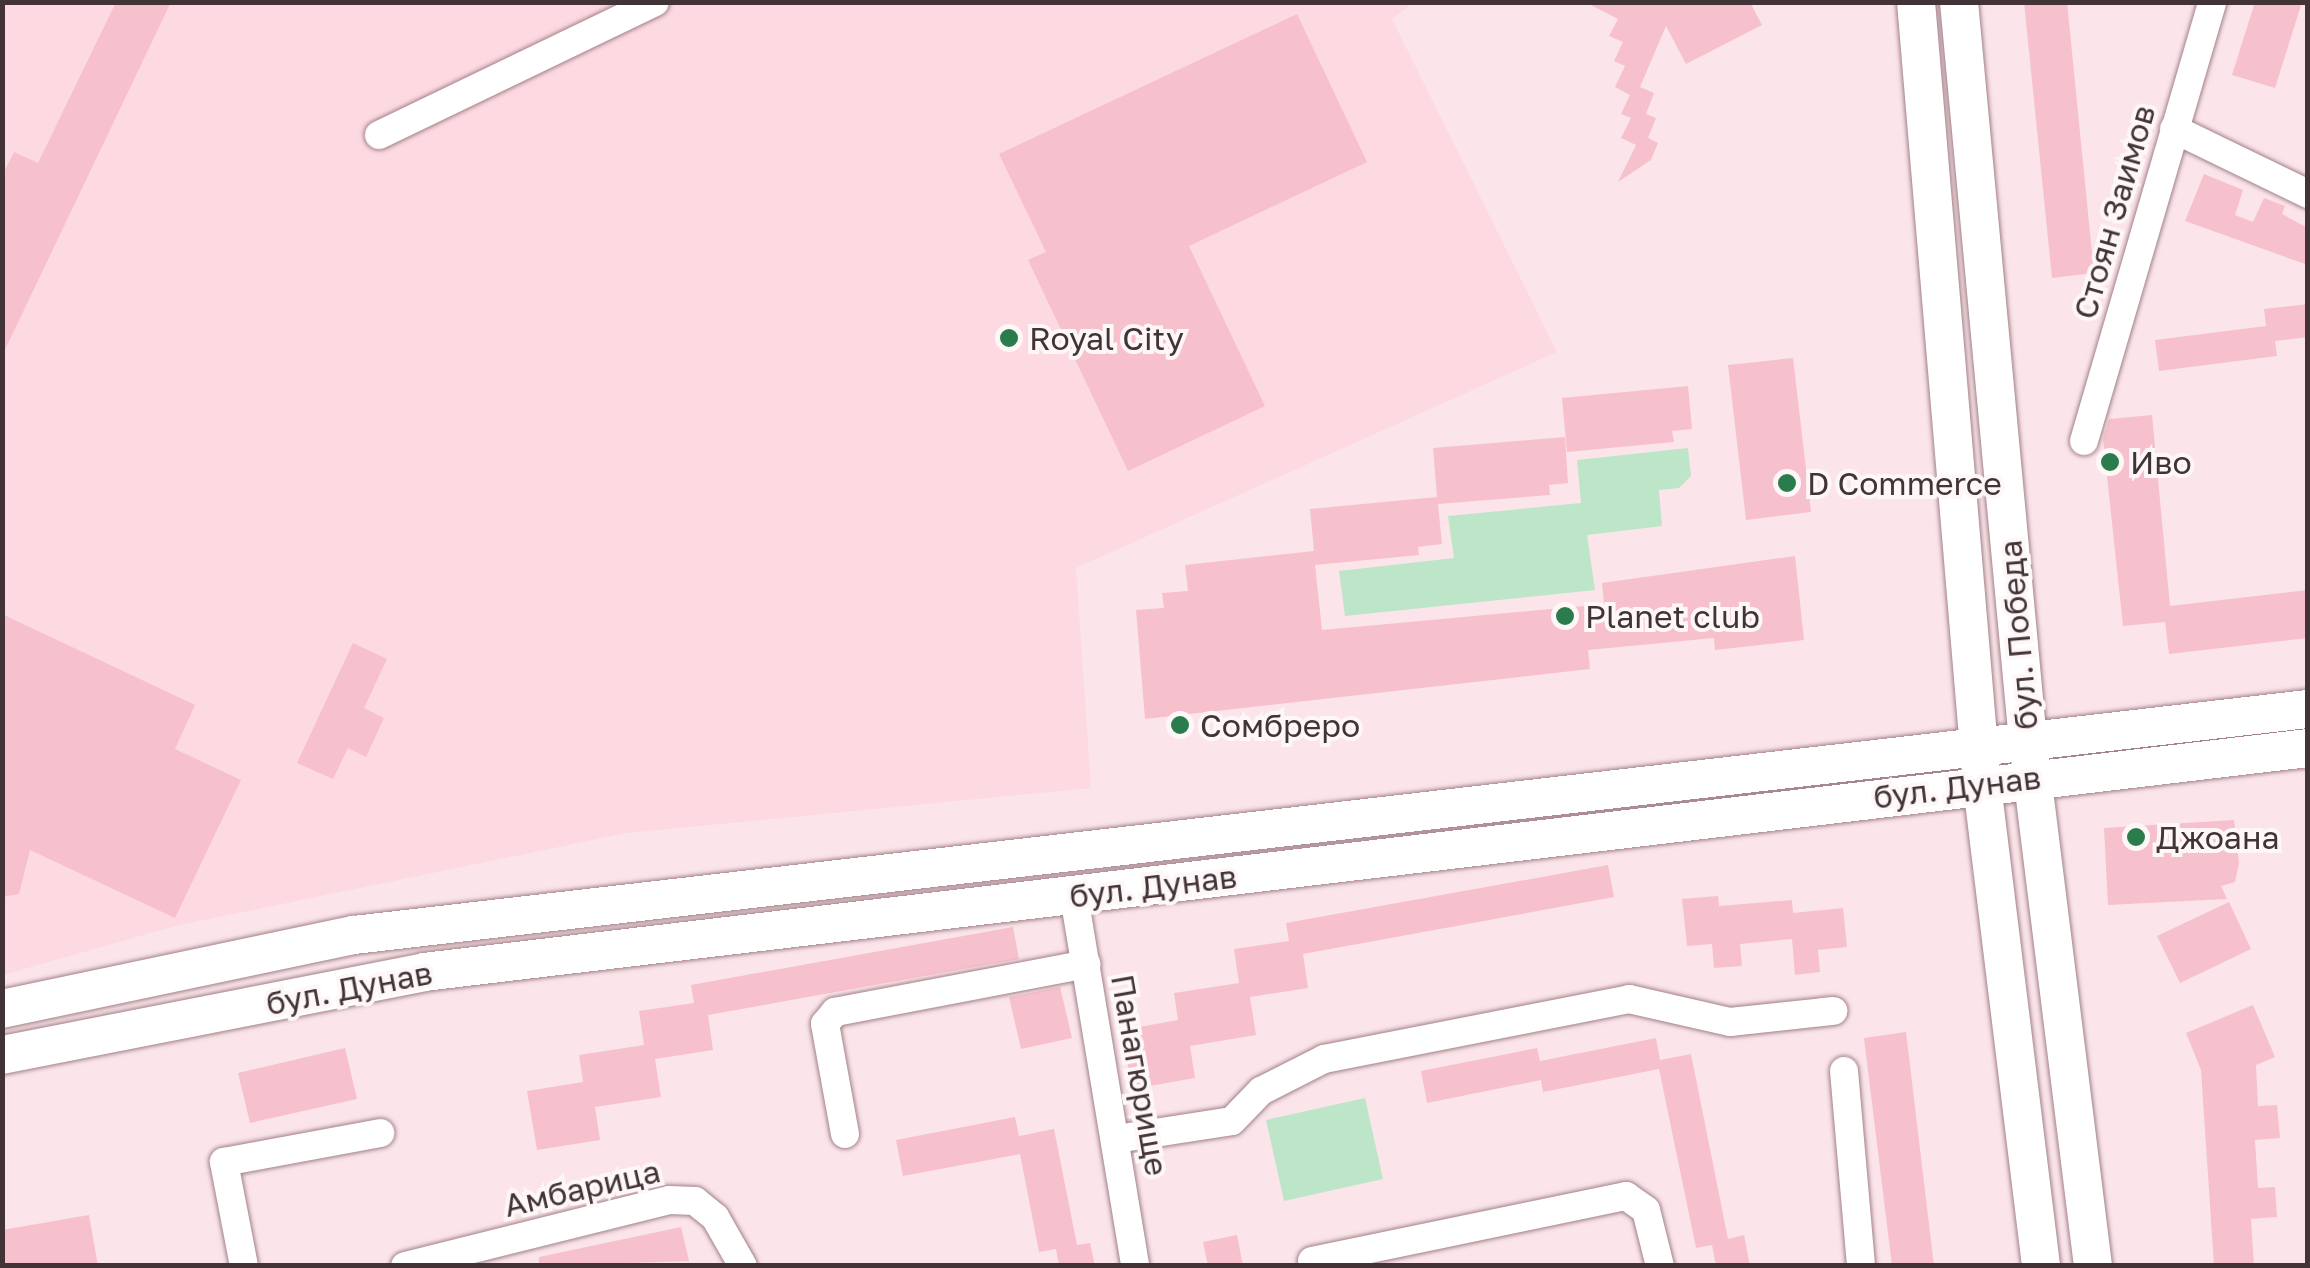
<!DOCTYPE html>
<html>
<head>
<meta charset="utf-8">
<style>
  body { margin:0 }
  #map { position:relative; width:2310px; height:1268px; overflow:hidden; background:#fbe5ea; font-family:"Golos Text",sans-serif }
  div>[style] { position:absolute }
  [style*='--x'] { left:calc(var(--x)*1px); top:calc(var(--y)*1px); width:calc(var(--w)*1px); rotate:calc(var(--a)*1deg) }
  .built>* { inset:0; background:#fdd9e1 }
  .green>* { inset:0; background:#bde6c9 }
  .building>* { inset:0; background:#f7c0cd }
  .roads { filter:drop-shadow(0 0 2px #a28188) drop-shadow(0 0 2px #a28188) }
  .street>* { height:28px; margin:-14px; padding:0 14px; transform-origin:14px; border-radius:14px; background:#fff }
  .secondary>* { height:38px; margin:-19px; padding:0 19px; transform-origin:19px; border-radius:19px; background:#fff }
  .dots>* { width:28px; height:28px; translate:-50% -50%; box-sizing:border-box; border:5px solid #fef7f8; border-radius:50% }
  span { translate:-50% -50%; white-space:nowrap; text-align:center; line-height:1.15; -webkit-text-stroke:8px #fef7f8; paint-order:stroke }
  .street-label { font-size:32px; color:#423337 }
  .poi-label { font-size:32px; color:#423337 }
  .left { translate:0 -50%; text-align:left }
  .frame { position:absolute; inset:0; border:5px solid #423337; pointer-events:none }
</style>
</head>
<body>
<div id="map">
  <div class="built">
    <i style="clip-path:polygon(3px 3px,1413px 3px,1392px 19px,1557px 352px,1076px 568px,1091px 788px,627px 833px,175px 926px,3px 975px)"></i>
  </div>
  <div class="green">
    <i style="clip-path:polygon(1688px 448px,1691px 476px,1679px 488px,1659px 490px,1662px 526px,1587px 535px,1595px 590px,1345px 616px,1339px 571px,1454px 558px,1448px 516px,1581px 503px,1577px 460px)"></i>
    <i style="clip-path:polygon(1365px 1098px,1383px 1179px,1284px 1201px,1266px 1120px)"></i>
  </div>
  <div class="building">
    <i style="clip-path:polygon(116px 2px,171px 2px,2px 356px,2px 176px,14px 152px,38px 163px)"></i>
    <i style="clip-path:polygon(1585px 2px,1750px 2px,1762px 25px,1686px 64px,1666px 26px,1640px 87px,1654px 93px,1646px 114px,1656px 118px,1648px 138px,1658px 143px,1651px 160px,1618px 182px,1636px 145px,1621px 138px,1631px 118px,1621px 114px,1630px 95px,1615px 87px,1625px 66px,1614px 61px,1623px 42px,1609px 36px,1618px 19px)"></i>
    <i style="clip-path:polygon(2024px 2px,2067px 2px,2094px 273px,2052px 278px)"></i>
    <i style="clip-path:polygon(2255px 2px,2302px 2px,2275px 88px,2232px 75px)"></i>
    <i style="clip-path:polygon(1297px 14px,1367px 162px,1189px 246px,1265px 406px,1128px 471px,1028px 260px,1046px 252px,999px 154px)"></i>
    <i style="clip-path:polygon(2204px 174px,2243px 190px,2235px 215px,2253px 222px,2264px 198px,2285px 206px,2282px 214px,2308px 228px,2308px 265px,2185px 221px)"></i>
    <i style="clip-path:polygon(2308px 304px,2308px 337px,2275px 341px,2277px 356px,2159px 371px,2155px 340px,2266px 326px,2264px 309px)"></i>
    <i style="clip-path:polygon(1793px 358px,1811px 512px,1746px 520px,1728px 365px)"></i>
    <i style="clip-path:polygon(1688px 386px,1692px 429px,1672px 431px,1674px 442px,1567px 452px,1562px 398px)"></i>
    <i style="clip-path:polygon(2152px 415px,2170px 606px,2308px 590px,2308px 638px,2169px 654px,2165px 622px,2123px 626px,2103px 439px,2109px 419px)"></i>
    <i style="clip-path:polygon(1565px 437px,1568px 483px,1549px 485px,1550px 495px,1438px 504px,1442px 544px,1418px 547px,1419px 555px,1315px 565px,1322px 630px,1604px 604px,1602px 583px,1795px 556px,1804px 640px,1715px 650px,1714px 638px,1588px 650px,1590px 669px,1145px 719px,1136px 610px,1164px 608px,1162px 593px,1188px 591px,1185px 565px,1314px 551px,1310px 509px,1437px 497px,1433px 448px)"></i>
    <i style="clip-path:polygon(2px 614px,195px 705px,175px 749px,241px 780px,175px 918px,30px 850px,19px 894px,2px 897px)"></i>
    <i style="clip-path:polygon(353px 643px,387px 659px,364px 708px,384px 718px,366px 757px,348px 748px,333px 779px,297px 763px)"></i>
    <i style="clip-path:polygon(2234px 820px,2239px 863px,2235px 882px,2221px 886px,2227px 899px,2108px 905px,2104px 828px)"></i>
    <i style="clip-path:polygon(1608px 865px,1614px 897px,1303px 954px,1308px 988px,1250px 997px,1256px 1035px,1190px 1046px,1195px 1078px,1132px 1089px,1122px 1030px,1178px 1020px,1174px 993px,1239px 983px,1234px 949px,1289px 941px,1286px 923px)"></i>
    <i style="clip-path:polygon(1718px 896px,1719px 906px,1792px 900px,1793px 913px,1843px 908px,1847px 947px,1818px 950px,1820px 972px,1795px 975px,1792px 939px,1740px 944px,1742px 966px,1714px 968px,1712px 944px,1687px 946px,1682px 899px)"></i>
    <i style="clip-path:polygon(2229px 902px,2251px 949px,2180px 983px,2157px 936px)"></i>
    <i style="clip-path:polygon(1013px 927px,1019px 959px,708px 1015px,713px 1050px,655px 1059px,661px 1097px,595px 1107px,600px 1140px,537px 1150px,527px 1091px,583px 1082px,579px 1055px,644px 1045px,639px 1011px,694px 1003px,691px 985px)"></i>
    <i style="clip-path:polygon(1060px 987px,1072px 1038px,1021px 1049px,1009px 997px)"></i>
    <i style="clip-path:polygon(2253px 1005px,2275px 1057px,2256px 1065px,2258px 1106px,2277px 1105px,2280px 1138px,2255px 1140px,2258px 1188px,2275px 1187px,2277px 1217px,2251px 1219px,2254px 1266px,2214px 1266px,2201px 1070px,2186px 1033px)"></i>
    <i style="clip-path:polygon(1906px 1032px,1934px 1266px,1892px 1266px,1864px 1038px)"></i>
    <i style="clip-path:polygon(1656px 1038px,1660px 1060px,1691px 1054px,1728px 1239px,1744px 1235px,1750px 1266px,1716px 1266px,1712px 1245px,1696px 1248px,1659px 1069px,1543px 1092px,1541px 1080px,1427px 1103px,1421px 1071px,1537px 1048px,1540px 1061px)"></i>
    <i style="clip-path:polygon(345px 1048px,357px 1099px,250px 1123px,238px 1073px)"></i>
    <i style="clip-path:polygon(1015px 1117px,1019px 1136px,1054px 1129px,1077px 1245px,1090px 1243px,1095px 1266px,1059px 1266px,1056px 1249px,1039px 1252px,1020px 1154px,903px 1176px,896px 1140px)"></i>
    <i style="clip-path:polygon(89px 1215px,98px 1266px,2px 1266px,2px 1230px)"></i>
    <i style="clip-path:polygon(681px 1227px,689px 1261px,539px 1266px,539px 1257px)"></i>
    <i style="clip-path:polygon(1237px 1235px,1243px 1266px,1208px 1266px,1203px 1242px)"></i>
  </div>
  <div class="roads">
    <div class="street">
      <i style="--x:2174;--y:129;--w:149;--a:25.9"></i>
      <i style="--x:379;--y:135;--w:306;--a:-25.7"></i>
      <i style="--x:2084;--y:441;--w:457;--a:-73.7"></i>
      <i style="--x:1074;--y:896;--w:375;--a:80.6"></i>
      <i style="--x:1844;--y:1071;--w:196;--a:85"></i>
      <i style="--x:845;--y:1134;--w:112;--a:-100.3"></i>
      <i style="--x:825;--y:1024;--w:16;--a:-50"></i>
      <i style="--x:835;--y:1012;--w:256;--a:-10.8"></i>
      <i style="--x:1116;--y:1139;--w:117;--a:-8.8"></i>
      <i style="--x:1232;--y:1121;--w:42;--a:-46"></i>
      <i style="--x:1261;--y:1091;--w:71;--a:-26.9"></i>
      <i style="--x:1324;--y:1059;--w:311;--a:-11.1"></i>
      <i style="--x:1629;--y:999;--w:104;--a:12.8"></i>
      <i style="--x:1730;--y:1022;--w:104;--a:-6.1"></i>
      <i style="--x:1312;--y:1261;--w:321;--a:-11.7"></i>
      <i style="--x:1626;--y:1196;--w:24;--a:35"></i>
      <i style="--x:1646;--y:1210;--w:58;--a:76"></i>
      <i style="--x:244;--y:1266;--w:106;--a:-100.9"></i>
      <i style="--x:224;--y:1162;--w:159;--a:-10.5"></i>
      <i style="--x:405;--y:1266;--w:272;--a:-14"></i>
      <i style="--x:669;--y:1200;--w:26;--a:2"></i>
      <i style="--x:695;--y:1201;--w:26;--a:39"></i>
      <i style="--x:715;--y:1217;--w:56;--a:60.3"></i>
    </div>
    <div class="secondary">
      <i style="--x:1916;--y:2;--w:786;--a:85.18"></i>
      <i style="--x:1982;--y:785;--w:485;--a:83"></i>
      <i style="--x:1959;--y:2;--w:743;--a:84.67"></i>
      <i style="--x:2028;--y:742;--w:528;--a:82.93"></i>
      <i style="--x:2;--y:1009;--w:360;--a:-11.9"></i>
      <i style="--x:354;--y:935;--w:1967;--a:-6.6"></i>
      <i style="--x:2;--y:1055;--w:430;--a:-11.1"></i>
      <i style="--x:424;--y:972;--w:1897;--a:-6.78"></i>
    </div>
  </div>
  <div class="dots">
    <i style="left:1009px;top:338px;background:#2b7c4d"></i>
    <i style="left:2110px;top:462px;background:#2b7c4d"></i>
    <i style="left:1787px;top:483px;background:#2b7c4d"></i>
    <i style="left:1565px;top:616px;background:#2b7c4d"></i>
    <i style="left:1180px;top:725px;background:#2b7c4d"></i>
    <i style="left:2136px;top:837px;background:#2b7c4d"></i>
  </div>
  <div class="street-label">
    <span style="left:2114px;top:212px;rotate:-74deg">Стоян Заимов</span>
    <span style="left:2018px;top:635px;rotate:-95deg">бул. Победа</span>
    <span style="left:1957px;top:787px;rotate:-7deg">бул. Дунав</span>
    <span style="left:1153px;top:886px;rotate:-7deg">бул. Дунав</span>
    <span style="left:349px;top:988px;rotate:-11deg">бул. Дунав</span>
    <span style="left:1140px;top:1075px;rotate:80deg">Панагюрище</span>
    <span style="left:582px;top:1188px;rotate:-13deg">Амбарица</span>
  </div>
  <div class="poi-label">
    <span class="left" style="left:1029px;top:338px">Royal City</span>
    <span class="left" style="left:2130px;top:462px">Иво</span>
    <span class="left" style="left:1807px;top:483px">D Commerce</span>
    <span class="left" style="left:1585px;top:616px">Planet club</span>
    <span class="left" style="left:1200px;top:725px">Сомбреро</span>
    <span class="left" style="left:2156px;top:837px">Джоана</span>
  </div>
  <div class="frame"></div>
</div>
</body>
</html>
